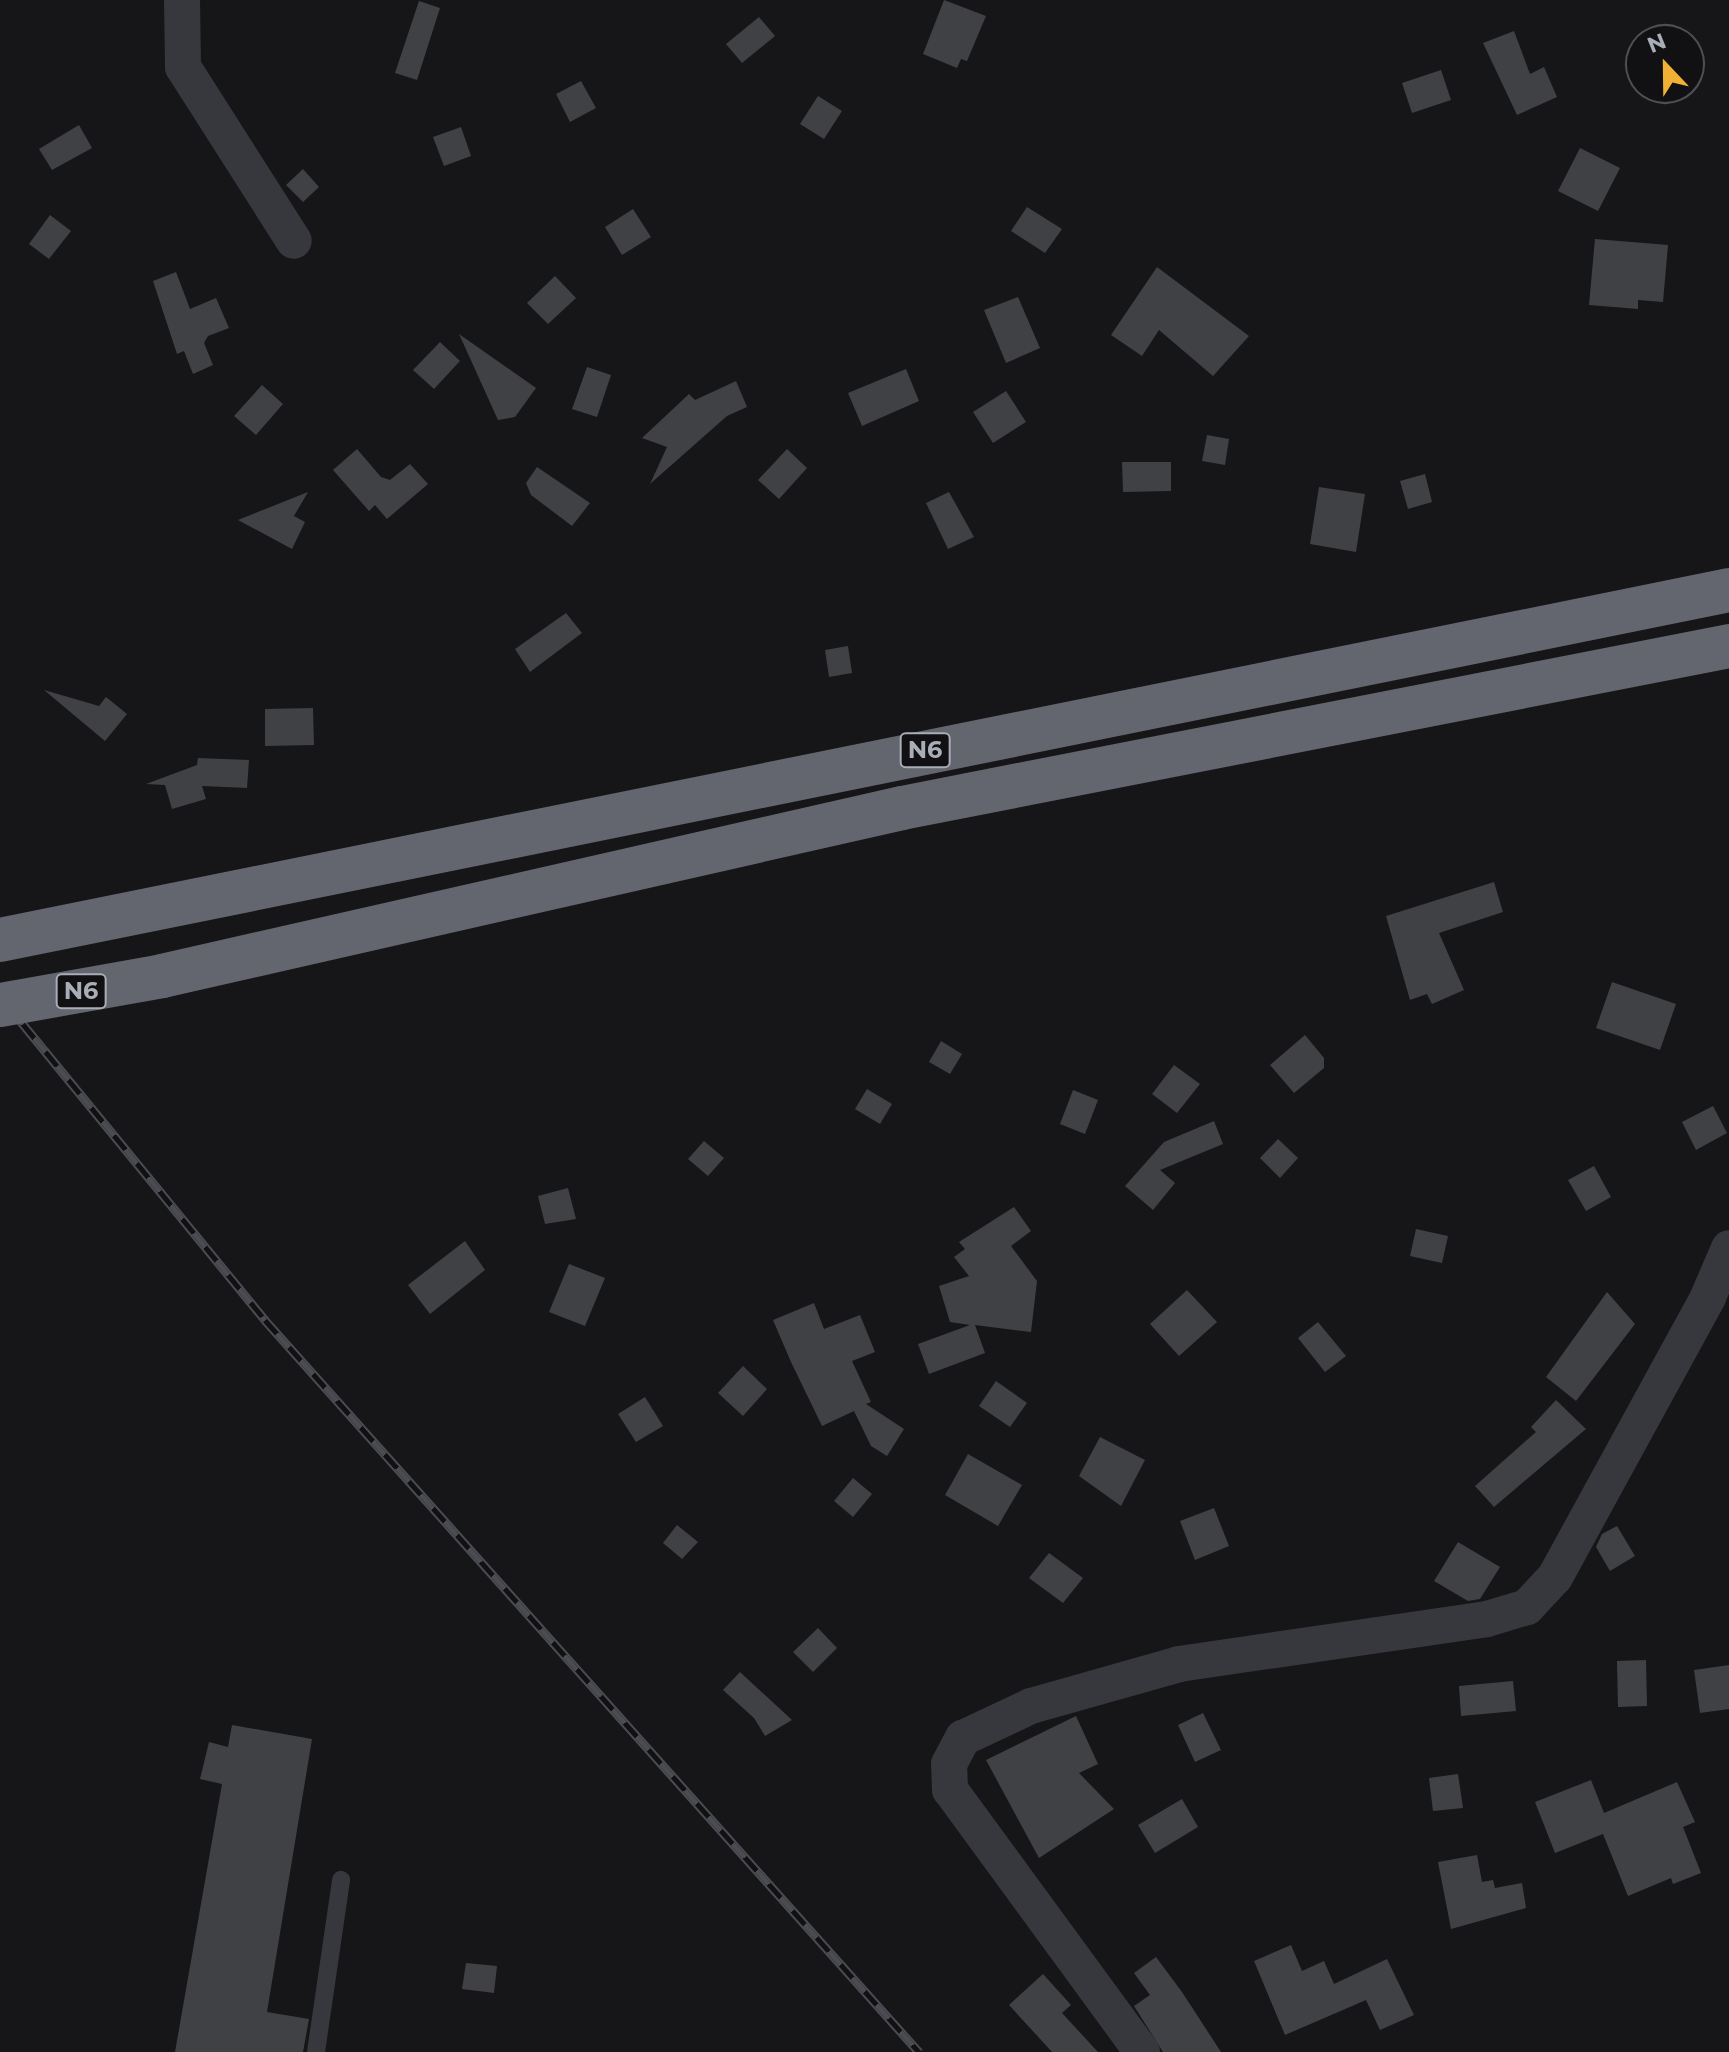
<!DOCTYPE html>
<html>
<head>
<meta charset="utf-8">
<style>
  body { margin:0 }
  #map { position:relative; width:1729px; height:2052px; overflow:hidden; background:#161618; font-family:Montserrat,sans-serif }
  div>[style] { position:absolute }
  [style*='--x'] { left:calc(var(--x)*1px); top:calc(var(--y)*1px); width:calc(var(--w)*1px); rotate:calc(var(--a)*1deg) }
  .building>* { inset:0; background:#404145 }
  .lane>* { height:18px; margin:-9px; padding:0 9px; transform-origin:9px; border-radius:9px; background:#37383d }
  .street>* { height:36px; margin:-18px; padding:0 18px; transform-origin:18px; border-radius:18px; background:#37383d }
  .highway>* { height:44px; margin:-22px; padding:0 22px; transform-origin:22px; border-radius:22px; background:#63666e }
  .rail>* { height:9px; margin-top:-4.5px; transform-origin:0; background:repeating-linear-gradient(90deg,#111113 0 18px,#4a4c52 0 36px); box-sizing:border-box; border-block:2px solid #4a4c52 }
  .highway-bridge>* { height:44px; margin:-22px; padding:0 22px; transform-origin:22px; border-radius:22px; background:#63666e }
  span { translate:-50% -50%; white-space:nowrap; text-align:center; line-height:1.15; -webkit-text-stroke:6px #111113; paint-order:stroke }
  .shield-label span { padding:2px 6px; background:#111113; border:2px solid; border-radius:6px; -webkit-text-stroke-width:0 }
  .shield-label { font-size:24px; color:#a8adb8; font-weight:700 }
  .north { position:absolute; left:1625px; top:24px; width:80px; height:80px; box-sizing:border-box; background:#111113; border:2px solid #4d4f55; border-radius:50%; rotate:338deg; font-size:22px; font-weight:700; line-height:32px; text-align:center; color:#a8adb8 }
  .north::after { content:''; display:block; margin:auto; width:28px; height:36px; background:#f2b134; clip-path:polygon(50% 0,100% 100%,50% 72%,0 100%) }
</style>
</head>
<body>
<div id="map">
  <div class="building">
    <i style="clip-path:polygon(944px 0,986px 16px,967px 61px,961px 59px,957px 68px,923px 54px)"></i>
    <i style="clip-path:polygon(419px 1px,440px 8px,417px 80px,395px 73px)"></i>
    <i style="clip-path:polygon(759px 17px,775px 36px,742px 63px,726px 44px)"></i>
    <i style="clip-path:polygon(1514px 31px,1530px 74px,1544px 67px,1557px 97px,1517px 115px,1483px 43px)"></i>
    <i style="clip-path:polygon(1441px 70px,1451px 100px,1412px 113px,1402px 83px)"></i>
    <i style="clip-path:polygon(581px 81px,596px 108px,570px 122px,556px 94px)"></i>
    <i style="clip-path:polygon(818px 96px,842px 111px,824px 139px,800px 124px)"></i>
    <i style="clip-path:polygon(79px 125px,92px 148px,52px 170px,39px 149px)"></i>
    <i style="clip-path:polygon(461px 127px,471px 156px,444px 166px,433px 137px)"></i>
    <i style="clip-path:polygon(1580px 148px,1620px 168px,1598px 211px,1558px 191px)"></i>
    <i style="clip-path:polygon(303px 169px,319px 187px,303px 202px,286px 185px)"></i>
    <i style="clip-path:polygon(1027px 207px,1062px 229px,1045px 253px,1011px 231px)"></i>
    <i style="clip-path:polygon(633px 209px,651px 237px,622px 255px,605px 227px)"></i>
    <i style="clip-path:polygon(50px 215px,71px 231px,49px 259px,29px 244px)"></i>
    <i style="clip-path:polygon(1595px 239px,1668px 245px,1663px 302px,1638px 300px,1638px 309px,1589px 305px)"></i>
    <i style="clip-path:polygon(1157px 267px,1249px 336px,1213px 376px,1159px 330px,1142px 356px,1111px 335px)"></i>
    <i style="clip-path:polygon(176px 272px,190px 309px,216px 298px,229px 328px,208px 336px,204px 343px,213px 365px,193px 374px,184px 351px,177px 354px,153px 281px)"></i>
    <i style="clip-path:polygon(555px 276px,576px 298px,548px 324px,527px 303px)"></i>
    <i style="clip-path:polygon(1018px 297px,1040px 348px,1006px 363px,984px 310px)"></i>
    <i style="clip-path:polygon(459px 334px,536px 388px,515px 417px,498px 420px)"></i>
    <i style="clip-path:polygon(440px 342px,460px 361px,434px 389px,413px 370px)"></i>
    <i style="clip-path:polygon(587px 367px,611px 375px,597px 417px,572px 409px)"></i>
    <i style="clip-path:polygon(906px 369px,919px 401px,862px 426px,848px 393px)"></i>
    <i style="clip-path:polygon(736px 381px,747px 407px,727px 416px,650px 484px,667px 447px,642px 438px,689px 394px,695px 400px)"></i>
    <i style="clip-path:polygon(262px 385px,283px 404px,256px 435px,234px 416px)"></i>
    <i style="clip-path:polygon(1006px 391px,1026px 422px,993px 443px,973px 412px)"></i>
    <i style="clip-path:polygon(1207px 435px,1229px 439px,1225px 465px,1202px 461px)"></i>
    <i style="clip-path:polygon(357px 449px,381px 477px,390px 480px,410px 464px,428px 484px,387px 519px,375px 505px,369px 511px,333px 470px)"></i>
    <i style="clip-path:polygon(787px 449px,807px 468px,779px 499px,758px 480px)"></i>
    <i style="clip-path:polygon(1122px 462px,1171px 462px,1171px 491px,1123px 492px)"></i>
    <i style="clip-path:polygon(537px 467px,590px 503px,572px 526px,531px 495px,526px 483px)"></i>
    <i style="clip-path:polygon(1425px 474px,1432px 502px,1408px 509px,1400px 481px)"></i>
    <i style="clip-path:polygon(1319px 487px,1365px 494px,1356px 552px,1310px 544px)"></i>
    <i style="clip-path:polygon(308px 492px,294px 516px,305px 522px,292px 549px,238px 520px)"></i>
    <i style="clip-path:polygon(949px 492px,974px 537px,948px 549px,926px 503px)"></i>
    <i style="clip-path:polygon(566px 613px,582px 633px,530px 672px,515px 649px)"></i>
    <i style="clip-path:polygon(848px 646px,852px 673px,829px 677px,825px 650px)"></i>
    <i style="clip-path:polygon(44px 690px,99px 706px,106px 697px,127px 714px,105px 741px)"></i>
    <i style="clip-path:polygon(313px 708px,314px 745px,265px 746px,265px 709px)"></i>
    <i style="clip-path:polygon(198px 758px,249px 760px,247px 788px,202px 786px,206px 799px,172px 809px,165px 785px,146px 784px,197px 765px)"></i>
    <i style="clip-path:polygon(1494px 882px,1503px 912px,1439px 933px,1464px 990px,1432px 1004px,1427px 994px,1410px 1000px,1386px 916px)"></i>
    <i style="clip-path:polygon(1612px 982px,1676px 1004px,1660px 1050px,1596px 1028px)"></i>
    <i style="clip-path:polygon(1305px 1035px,1324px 1058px,1324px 1068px,1294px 1093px,1270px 1065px)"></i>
    <i style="clip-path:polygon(941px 1041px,962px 1054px,950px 1074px,929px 1062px)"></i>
    <i style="clip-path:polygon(1174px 1065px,1200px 1084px,1177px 1113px,1152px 1094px)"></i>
    <i style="clip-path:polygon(867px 1089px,892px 1104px,880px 1124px,855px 1109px)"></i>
    <i style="clip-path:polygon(1073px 1090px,1098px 1100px,1085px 1134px,1060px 1124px)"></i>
    <i style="clip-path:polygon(1713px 1106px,1727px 1133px,1696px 1150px,1682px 1122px)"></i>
    <i style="clip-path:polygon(1214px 1121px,1223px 1144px,1160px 1170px,1175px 1183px,1153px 1210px,1125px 1186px,1164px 1142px)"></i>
    <i style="clip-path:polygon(1278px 1139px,1298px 1158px,1280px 1178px,1260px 1158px)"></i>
    <i style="clip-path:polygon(704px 1141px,724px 1158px,708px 1176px,688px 1159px)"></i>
    <i style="clip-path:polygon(1594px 1166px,1611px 1197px,1586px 1211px,1568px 1180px)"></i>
    <i style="clip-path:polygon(568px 1188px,576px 1219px,545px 1224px,538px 1196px)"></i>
    <i style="clip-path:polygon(1014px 1207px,1031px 1231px,1011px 1246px,1037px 1281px,1031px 1332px,975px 1325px,985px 1353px,929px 1374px,918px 1344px,970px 1325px,950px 1322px,939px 1286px,969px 1276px,954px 1257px,965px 1249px,959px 1242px)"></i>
    <i style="clip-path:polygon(1416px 1229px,1448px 1236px,1442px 1263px,1410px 1256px)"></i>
    <i style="clip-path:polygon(465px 1241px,485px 1270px,430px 1314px,408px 1285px)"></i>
    <i style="clip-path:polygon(569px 1264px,605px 1278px,585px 1326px,549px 1312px)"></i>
    <i style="clip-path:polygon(1187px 1290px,1217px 1322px,1179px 1356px,1150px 1324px)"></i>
    <i style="clip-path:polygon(1607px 1292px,1635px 1324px,1576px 1401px,1546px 1377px)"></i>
    <i style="clip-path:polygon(814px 1303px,824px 1329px,860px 1315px,875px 1352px,852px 1361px,871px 1402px,866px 1404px,904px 1429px,887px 1456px,871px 1446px,854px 1411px,822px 1426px,791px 1362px,773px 1320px)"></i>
    <i style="clip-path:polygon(1318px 1322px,1346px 1356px,1325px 1372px,1298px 1338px)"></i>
    <i style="clip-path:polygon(743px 1366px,767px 1389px,743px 1416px,718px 1393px)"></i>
    <i style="clip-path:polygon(996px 1381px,1027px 1403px,1010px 1427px,979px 1406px)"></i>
    <i style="clip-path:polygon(645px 1397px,663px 1426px,636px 1442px,618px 1414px)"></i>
    <i style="clip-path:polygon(1556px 1400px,1586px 1429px,1494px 1507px,1475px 1486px,1536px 1432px,1531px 1427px)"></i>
    <i style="clip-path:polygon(1100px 1437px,1145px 1460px,1121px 1506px,1079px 1476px)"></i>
    <i style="clip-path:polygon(968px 1454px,1022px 1485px,998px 1526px,945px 1495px)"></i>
    <i style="clip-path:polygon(853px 1478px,872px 1494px,853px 1517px,834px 1501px)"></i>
    <i style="clip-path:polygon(1214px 1508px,1229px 1546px,1195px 1560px,1180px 1521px)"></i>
    <i style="clip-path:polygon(677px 1525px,698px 1542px,682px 1559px,663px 1543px)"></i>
    <i style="clip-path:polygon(1617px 1526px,1635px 1556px,1610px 1571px,1596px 1547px,1602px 1534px)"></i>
    <i style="clip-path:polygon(1458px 1542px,1500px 1567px,1480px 1599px,1468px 1601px,1434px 1581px)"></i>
    <i style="clip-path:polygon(1049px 1553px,1083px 1578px,1063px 1603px,1029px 1578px)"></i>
    <i style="clip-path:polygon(818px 1628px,837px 1648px,813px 1672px,793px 1652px)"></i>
    <i style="clip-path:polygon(1646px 1660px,1647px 1706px,1618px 1707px,1617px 1661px)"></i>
    <i style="clip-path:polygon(1729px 1665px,1729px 1709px,1700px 1713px,1694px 1670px)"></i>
    <i style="clip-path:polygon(740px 1672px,792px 1720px,765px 1736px,754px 1718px,723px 1690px)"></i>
    <i style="clip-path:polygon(1513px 1681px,1516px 1711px,1461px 1716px,1459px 1686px)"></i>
    <i style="clip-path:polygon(1203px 1713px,1221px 1750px,1195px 1762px,1178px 1725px)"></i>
    <i style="clip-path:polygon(1076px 1716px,1098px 1764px,1079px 1773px,1114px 1809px,1039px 1858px,986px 1760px)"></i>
    <i style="clip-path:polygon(232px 1725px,312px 1739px,267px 2012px,309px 2019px,303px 2052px,175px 2052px,222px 1784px,200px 1779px,209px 1742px,228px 1747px)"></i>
    <i style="clip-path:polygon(1458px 1774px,1463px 1808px,1433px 1811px,1429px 1778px)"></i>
    <i style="clip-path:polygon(1591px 1780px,1604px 1813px,1677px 1782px,1695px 1822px,1683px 1827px,1701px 1873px,1673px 1884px,1671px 1878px,1628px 1896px,1603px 1834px,1555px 1853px,1535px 1802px)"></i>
    <i style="clip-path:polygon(1182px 1799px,1198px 1827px,1155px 1853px,1138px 1825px)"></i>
    <i style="clip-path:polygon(1477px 1855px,1482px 1882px,1493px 1880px,1495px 1888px,1522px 1883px,1526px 1908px,1451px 1929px,1438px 1862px)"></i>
    <i style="clip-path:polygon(1291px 1945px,1302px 1971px,1324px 1961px,1334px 1984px,1387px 1959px,1414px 2015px,1380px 2030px,1366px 2000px,1285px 2035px,1254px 1961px)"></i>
    <i style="clip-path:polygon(1156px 1957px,1182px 1992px,1221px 2052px,1163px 2052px,1134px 2006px,1150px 1995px,1134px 1973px)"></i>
    <i style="clip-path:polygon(466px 1963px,497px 1966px,494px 1993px,462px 1989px)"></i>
    <i style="clip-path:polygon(1043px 1974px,1071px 2005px,1062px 2013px,1098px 2052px,1052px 2052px,1009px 2005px)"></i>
  </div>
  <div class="lane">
    <i style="--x:316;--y:2052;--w:174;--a:-81.7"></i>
  </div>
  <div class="street">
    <i style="--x:182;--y:0;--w:67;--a:89.1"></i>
    <i style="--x:183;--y:67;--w:206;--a:57.5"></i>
    <i style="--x:1142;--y:2052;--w:325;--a:-126.2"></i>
    <i style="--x:950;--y:1790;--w:26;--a:-92"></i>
    <i style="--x:949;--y:1764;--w:30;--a:-62"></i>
    <i style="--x:963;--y:1738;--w:75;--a:-25.2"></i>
    <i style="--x:1031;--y:1706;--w:154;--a:-15.8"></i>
    <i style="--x:1179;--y:1664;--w:311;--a:-8.3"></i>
    <i style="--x:1487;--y:1619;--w:42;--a:-16.7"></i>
    <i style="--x:1527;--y:1607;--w:41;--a:-47"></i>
    <i style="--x:1555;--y:1577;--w:319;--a:-61.3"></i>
    <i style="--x:1708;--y:1297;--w:53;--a:-66.8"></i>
  </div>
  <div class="highway">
    <i style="--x:0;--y:940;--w:1764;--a:-11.44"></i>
    <i style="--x:162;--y:976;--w:759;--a:-12.79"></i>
    <i style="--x:902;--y:808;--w:843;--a:-11.08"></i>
  </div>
  <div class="rail">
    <i style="--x:0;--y:996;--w:419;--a:50.7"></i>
    <i style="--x:265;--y:1320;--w:982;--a:48.22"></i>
  </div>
  <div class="highway-bridge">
    <i style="--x:0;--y:1005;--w:165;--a:-10.1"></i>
  </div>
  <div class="shield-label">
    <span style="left:925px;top:750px">N6</span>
    <span style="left:81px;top:991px">N6</span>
  </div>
  <div class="north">N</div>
</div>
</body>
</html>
